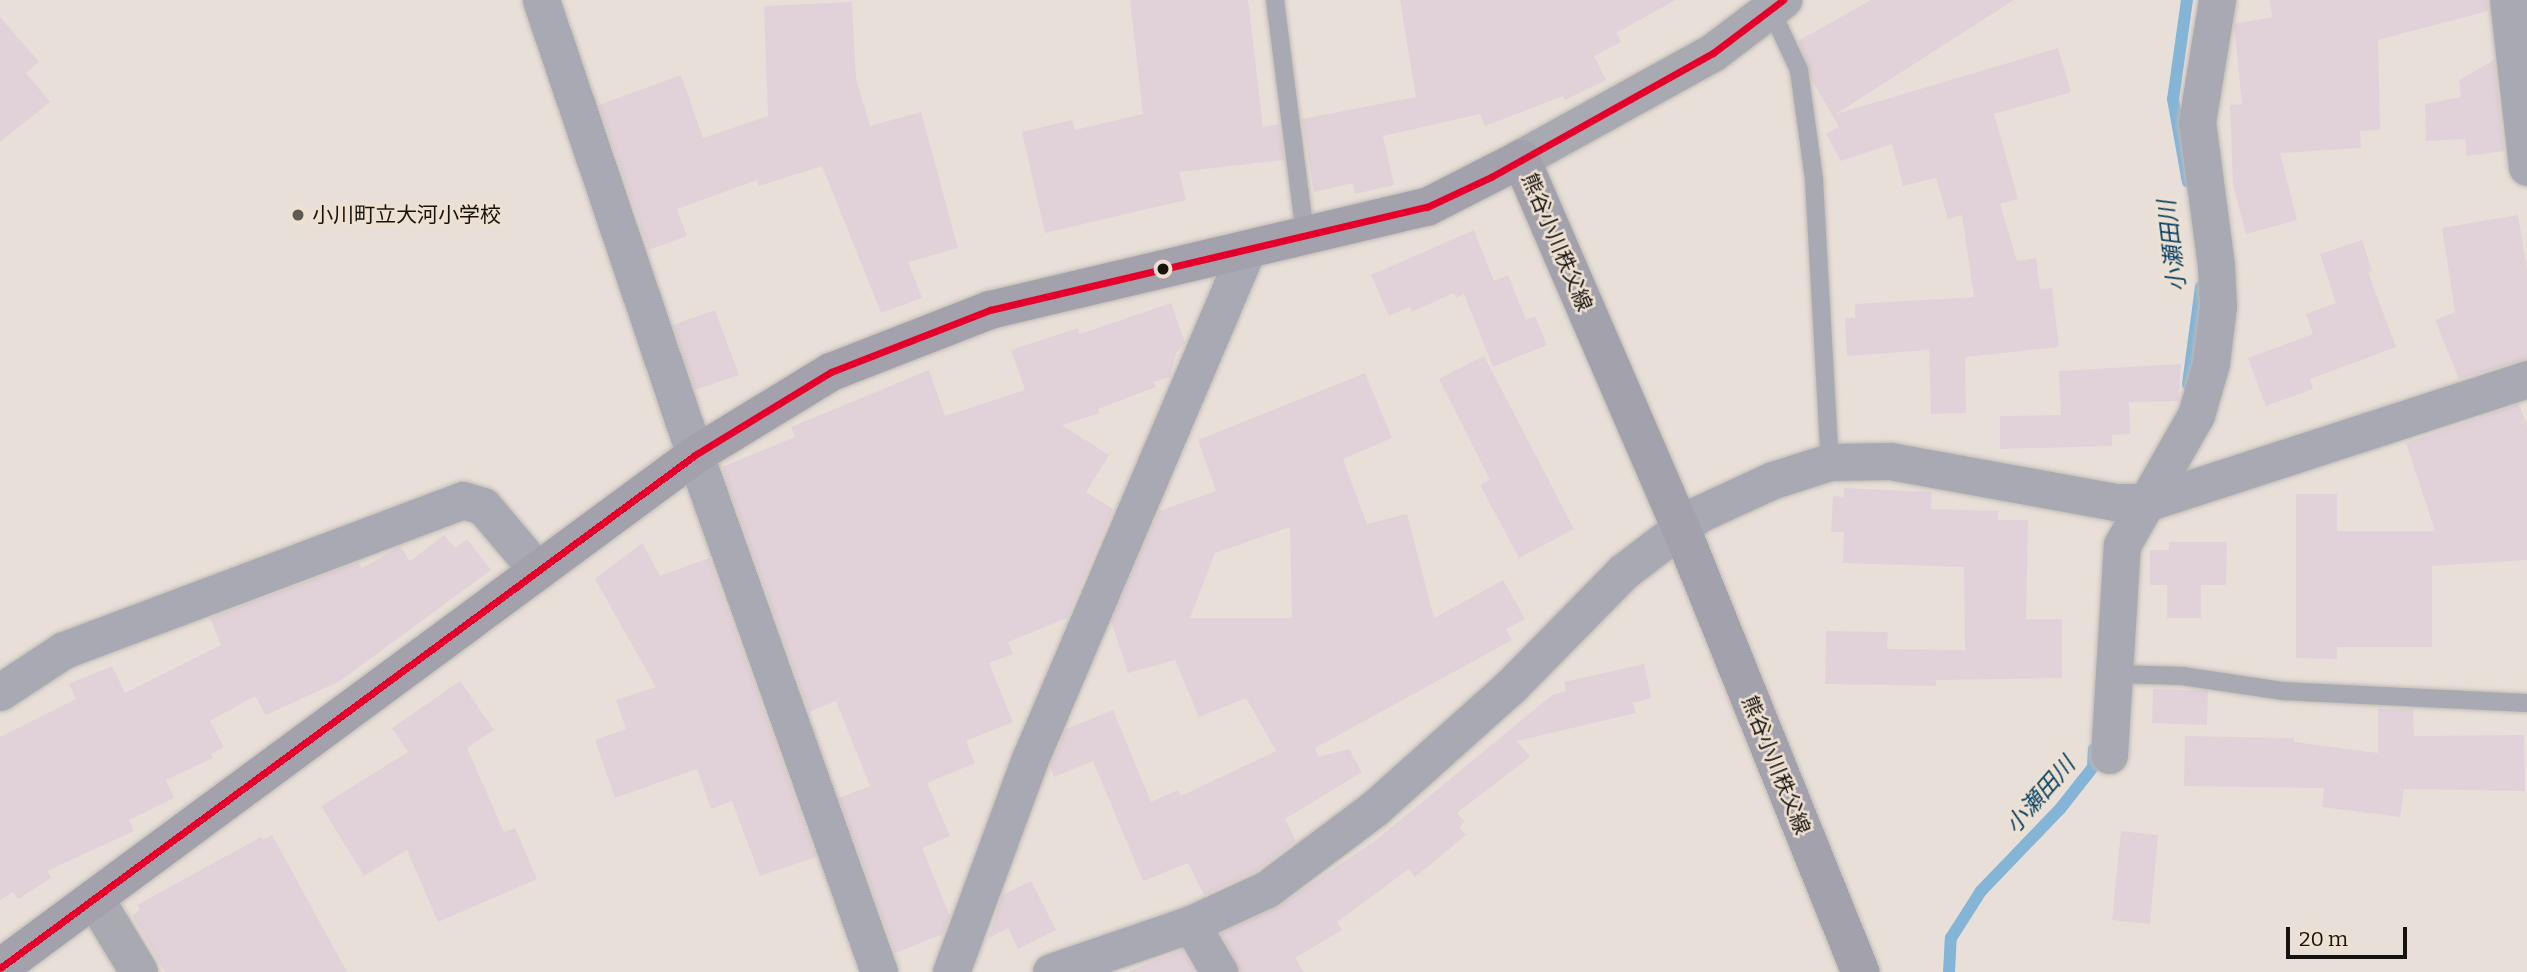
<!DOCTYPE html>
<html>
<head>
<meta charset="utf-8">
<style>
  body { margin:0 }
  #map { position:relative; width:2527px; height:972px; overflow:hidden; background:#e8e0d8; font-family:Bitter,"Noto Sans JP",serif }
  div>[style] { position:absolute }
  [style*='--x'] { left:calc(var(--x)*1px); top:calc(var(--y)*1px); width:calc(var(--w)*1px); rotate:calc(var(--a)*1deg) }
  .stream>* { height:12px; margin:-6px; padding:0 6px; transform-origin:6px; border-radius:6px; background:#84b5d7 }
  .building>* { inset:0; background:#e1d1d9 }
  .roads { filter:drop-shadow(0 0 2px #c1bbb5) drop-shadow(0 0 2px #c1bbb5) }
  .lane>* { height:18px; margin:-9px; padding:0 9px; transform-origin:9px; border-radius:9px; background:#a9a9b3 }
  .street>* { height:37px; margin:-18.5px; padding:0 18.5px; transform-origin:18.5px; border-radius:18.5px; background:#a9a9b3 }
  .secondary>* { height:38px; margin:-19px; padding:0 19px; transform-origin:19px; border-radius:19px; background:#a8a9b1 }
  .primary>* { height:38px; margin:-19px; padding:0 19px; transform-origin:19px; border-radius:19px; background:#a2a1ac }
  .bus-1>* { height:7px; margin:-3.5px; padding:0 3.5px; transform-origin:3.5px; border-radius:3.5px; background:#e4002b }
  .dots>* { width:19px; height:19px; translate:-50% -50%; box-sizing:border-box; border:4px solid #eee1d2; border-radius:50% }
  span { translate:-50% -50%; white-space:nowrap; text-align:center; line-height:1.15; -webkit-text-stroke:5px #eee1d2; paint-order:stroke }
  .poi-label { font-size:21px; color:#16120d }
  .left { translate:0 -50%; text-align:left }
  .street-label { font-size:21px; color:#16120d }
  .water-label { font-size:23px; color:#074265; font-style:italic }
  .scale { position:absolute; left:2286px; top:927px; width:121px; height:32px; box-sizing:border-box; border:4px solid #16120d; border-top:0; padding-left:9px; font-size:21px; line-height:24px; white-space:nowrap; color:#16120d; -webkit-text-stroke:5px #eee1d2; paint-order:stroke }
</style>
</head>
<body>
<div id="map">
  <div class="stream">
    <i style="--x:2187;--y:0;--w:100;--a:98"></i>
    <i style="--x:2173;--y:99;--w:84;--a:79.8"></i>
    <i style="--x:2188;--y:384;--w:98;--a:-82.4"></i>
    <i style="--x:1949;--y:972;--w:34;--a:-87"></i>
    <i style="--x:1951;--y:938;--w:56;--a:-57.4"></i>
    <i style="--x:1981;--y:891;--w:114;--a:-46.1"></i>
    <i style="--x:2060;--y:809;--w:53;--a:-51.8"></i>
    <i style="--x:2093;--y:767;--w:18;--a:-87"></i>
  </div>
  <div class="building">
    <i style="clip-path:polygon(1130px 0,1248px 0,1263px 127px,1279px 124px,1284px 160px,1179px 172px,1186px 200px,1045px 233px,1022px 132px,1072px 120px,1075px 130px,1143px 114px)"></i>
    <i style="clip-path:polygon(1400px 0,1676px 0,1616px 33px,1621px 42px,1594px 56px,1606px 80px,1565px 100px,1563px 96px,1485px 126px,1480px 114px,1383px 136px,1394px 185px,1355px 194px,1353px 183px,1314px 192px,1302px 119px,1416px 97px)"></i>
    <i style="clip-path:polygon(1871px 0,2014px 0,1836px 114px,2058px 48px,2071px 92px,1994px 114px,2018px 199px,2000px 204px,2017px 261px,2036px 258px,2040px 289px,2052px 288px,2059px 347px,1965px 357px,1966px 413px,1931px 414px,1929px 350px,1847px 356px,1845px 318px,1855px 318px,1855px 304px,1974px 297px,1962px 215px,1948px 219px,1936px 178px,1903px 186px,1892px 144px,1841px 161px,1826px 134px,1839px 127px,1812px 80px,1798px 41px)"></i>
    <i style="clip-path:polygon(2270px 0,2487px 0,2488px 11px,2378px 40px,2380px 130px,2360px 131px,2361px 148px,2280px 153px,2297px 220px,2246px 234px,2233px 185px,2230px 105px,2242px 104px,2234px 24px,2272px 17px)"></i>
    <i style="clip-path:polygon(852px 2px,856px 79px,870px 126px,921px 112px,958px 248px,908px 262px,922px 298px,881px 313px,822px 166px,759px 186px,757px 180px,677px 209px,687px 236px,649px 250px,599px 105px,681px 75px,703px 138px,768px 116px,764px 6px)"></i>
    <i style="clip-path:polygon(0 17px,39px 62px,26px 73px,50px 102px,0 142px)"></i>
    <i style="clip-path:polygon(2494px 60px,2504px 151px,2467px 156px,2465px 139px,2426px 141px,2425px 104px,2461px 97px,2459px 80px)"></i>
    <i style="clip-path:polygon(2518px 215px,2527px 269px,2527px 359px,2459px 379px,2435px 320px,2455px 312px,2442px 228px)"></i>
    <i style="clip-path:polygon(1474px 230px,1494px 281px,1508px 275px,1526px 320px,1535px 316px,1547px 345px,1493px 367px,1464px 294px,1456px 298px,1454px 293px,1412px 312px,1409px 307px,1389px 316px,1371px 275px)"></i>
    <i style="clip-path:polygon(2362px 240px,2372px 271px,2368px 272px,2396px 347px,2310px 379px,2313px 389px,2266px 406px,2248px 358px,2313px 334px,2306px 314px,2336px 303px,2320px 254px)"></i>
    <i style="clip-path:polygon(1171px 303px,1185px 343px,1176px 353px,1170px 377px,1154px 382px,1156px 387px,1098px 409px,1100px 413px,1062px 425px,1109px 455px,1086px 492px,1113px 509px,1067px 618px,1008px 642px,1013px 654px,989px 663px,1013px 722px,966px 741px,975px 763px,927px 783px,950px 836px,922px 848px,950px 916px,943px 934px,895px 953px,839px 798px,870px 786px,836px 701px,809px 712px,722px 467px,795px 437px,791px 427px,929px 370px,945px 416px,1025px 390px,1011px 350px,1078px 328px,1080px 334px)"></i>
    <i style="clip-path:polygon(715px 310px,739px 375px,695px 390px,673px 325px)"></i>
    <i style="clip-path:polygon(1484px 356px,1574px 529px,1519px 558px,1480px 485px,1490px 480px,1439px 379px)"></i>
    <i style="clip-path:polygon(2181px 364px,2178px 401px,2129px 402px,2130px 434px,2112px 435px,2112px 446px,2000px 449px,2000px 416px,2061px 415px,2059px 371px)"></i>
    <i style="clip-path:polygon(evenodd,1365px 373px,1392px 438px,1343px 459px,1367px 524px,1407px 514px,1434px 618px,1503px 580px,1525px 619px,1506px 629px,1512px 640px,1315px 748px,1318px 757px,1349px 749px,1362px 772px,1285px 819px,1296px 841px,1256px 871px,1204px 895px,1188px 863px,1143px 881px,1093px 761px,1054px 777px,1050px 766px,1066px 729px,1113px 710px,1151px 802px,1178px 790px,1181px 796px,1276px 751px,1246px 698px,1199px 717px,1175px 660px,1128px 673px,1111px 621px,1159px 511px,1216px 491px,1198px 440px,1365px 373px,1290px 527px,1292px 618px,1190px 618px,1215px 553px,1290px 527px)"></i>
    <i style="clip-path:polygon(2519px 404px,2527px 426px,2527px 560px,2432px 566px,2432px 647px,2337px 647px,2337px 659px,2296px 658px,2296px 494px,2337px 494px,2337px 531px,2435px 531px,2406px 443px)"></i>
    <i style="clip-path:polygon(1844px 488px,1932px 492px,1931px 509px,1998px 511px,1998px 520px,2028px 520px,2026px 619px,2062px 619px,2062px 678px,1936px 680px,1936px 686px,1825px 684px,1826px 631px,1888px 632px,1887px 649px,1965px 650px,1964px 567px,1843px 563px,1844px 532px,1831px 532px,1833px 496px,1844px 497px)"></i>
    <i style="clip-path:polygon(444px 535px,455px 548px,467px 539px,491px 570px,340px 681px,266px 715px,255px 696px,210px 721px,224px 747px,211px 754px,213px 758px,166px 780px,174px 798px,129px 820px,134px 831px,47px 871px,51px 878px,18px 899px,13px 892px,0 900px,0 737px,76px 699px,69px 684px,112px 666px,125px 693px,221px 645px,210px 618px,358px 562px,362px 568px,400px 546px,410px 561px)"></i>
    <i style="clip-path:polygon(2169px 542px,2227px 542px,2226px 585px,2201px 585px,2201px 618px,2167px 618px,2167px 585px,2150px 585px,2150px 550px,2169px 550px)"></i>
    <i style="clip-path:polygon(642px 543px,660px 576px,709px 558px,816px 857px,760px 876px,732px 801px,711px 809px,697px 769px,615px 798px,595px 740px,626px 729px,616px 700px,656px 687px,595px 579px)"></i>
    <i style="clip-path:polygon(1644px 664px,1651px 698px,1633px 703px,1636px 713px,1517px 741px,1530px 757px,1457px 813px,1465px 822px,1459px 827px,1466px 835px,1415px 877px,1409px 869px,1337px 922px,1342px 930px,1295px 958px,1304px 972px,1240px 972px,1221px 933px,1279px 906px,1376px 840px,1552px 695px,1566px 691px,1564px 682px)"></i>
    <i style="clip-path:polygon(460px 681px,494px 730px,467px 748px,504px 832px,515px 828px,537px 879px,438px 922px,407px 850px,364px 876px,321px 806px,408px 752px,392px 728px)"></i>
    <i style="clip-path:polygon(2153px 689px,2208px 691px,2207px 725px,2152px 723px)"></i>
    <i style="clip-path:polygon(2378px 709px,2413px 709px,2414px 736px,2524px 735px,2525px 791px,2404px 789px,2400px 817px,2322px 807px,2324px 788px,2184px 786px,2185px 736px,2294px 738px,2294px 742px,2378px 753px)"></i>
    <i style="clip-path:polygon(2121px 831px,2158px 835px,2150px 924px,2112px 920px)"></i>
    <i style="clip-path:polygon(272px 835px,347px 972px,165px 972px,132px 915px,140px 910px,137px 905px,261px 837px,263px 840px)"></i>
    <i style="clip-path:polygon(1031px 881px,1056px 930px,1018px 949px,1008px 928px,989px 938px,1002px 895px)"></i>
    <i style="clip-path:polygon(1182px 950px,1195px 972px,1129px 972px,1129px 971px)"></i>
  </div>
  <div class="roads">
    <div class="lane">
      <i style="--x:1275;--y:0;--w:237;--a:82.7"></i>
      <i style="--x:1771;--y:10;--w:66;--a:65"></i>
      <i style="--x:1799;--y:70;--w:111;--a:82.2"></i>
      <i style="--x:1814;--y:180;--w:282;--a:86.8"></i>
      <i style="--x:2116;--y:674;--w:66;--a:1.7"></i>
      <i style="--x:2182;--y:676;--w:101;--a:8.5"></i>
      <i style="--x:2282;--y:691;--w:245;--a:2.8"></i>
    </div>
    <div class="street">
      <i style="--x:541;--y:0;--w:480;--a:71.3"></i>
      <i style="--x:695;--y:455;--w:549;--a:70.41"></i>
      <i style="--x:2508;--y:0;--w:168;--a:83.5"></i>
      <i style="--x:0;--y:692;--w:77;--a:-33.3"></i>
      <i style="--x:64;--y:650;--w:426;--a:-20.6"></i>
      <i style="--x:463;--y:500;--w:21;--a:17"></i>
      <i style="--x:483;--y:506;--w:85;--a:49.8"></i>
      <i style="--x:2109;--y:755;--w:210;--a:-86.5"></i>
      <i style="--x:2122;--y:545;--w:150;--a:-60.4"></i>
      <i style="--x:2196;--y:415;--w:54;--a:-73.9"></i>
      <i style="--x:2211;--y:363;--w:57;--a:-83"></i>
      <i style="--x:2218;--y:306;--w:40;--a:-92.9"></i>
      <i style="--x:2216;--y:266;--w:145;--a:-97.5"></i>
      <i style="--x:2197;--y:122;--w:124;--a:-80.7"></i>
      <i style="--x:1191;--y:924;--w:56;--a:59.7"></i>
      <i style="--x:951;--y:972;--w:227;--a:-69.7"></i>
      <i style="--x:1030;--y:759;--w:551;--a:-66.92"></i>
      <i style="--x:1051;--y:972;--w:148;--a:-18.9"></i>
      <i style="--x:1191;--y:924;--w:84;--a:-24.7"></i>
      <i style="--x:1267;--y:889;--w:135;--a:-36.9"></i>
      <i style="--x:1375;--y:808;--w:183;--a:-41.9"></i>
      <i style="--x:1511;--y:686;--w:160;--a:-45.5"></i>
      <i style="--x:1623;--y:572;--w:96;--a:-37.3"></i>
      <i style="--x:1699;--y:514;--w:81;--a:-24.7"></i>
      <i style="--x:1773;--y:480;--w:60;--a:-17.5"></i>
      <i style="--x:1830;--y:462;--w:60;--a:-1"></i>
      <i style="--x:1890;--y:461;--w:229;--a:10.3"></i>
      <i style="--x:2115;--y:502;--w:34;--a:0"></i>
      <i style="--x:2149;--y:502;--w:398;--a:-18"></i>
    </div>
    <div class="secondary">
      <i style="--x:1521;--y:159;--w:219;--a:-28.9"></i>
      <i style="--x:1713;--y:53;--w:88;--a:-37.1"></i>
      <i style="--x:95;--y:899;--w:85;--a:58.9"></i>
    </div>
    <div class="primary">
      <i style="--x:0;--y:968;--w:864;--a:-36.43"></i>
      <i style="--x:695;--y:455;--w:159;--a:-31.4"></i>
      <i style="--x:831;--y:372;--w:171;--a:-21.3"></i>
      <i style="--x:990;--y:310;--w:449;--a:-13.3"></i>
      <i style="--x:1427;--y:207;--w:106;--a:-27.1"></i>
      <i style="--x:1521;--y:159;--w:402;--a:66.6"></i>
      <i style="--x:1681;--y:528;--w:479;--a:68"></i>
    </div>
  </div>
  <div class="bus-1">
    <i style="--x:0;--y:968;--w:864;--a:-36.43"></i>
    <i style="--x:695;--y:455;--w:159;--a:-31.4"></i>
    <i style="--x:831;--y:372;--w:171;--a:-21.3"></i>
    <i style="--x:990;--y:310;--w:449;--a:-13.3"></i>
    <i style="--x:1427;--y:207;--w:71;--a:-25.1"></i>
    <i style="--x:1491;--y:177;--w:254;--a:-29.2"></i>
    <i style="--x:1713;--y:53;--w:88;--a:-37.1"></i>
  </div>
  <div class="dots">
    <i style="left:298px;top:215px;background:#605a54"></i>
    <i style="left:1163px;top:269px;background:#16120d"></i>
  </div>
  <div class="poi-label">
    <span class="left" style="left:312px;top:215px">小川町立大河小学校</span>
  </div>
  <div class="street-label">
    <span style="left:1557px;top:242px;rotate:67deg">熊谷小川秩父線</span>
    <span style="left:1776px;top:765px;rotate:68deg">熊谷小川秩父線</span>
  </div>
  <div class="water-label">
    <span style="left:2172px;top:246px;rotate:-97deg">小瀬田川</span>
    <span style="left:2040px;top:795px;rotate:-49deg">小瀬田川</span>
  </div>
  <div class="scale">20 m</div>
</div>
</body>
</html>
